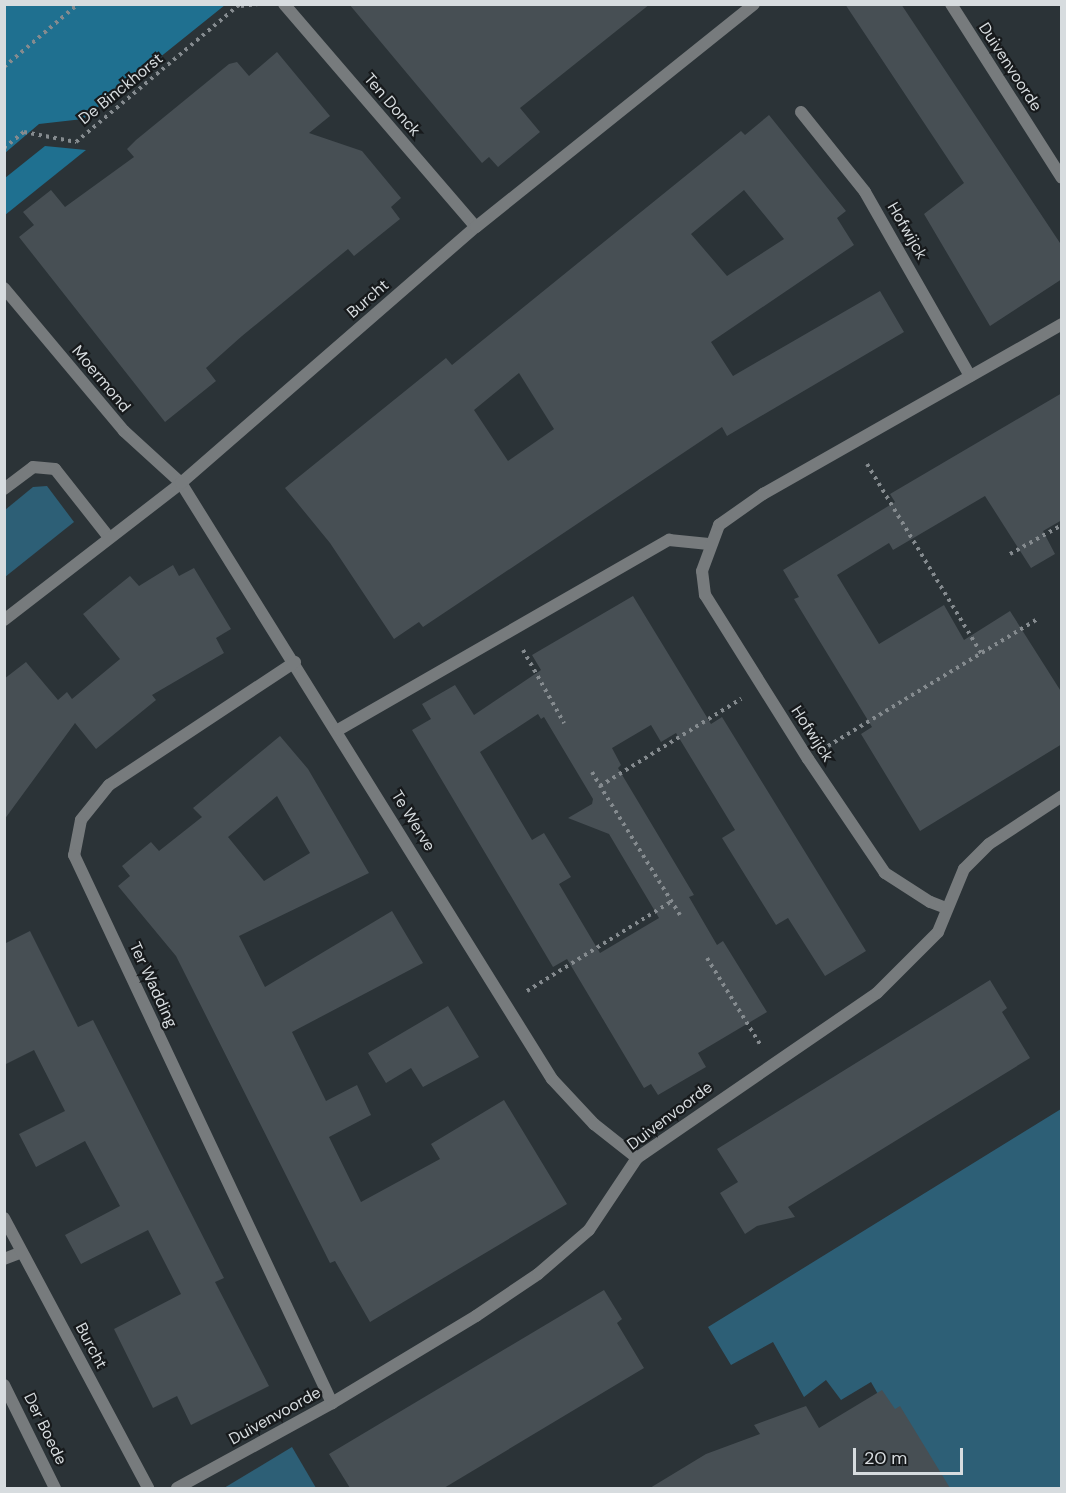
<!DOCTYPE html>
<html>
<head>
<meta charset="utf-8">
<style>
  body { margin:0 }
  #map { position:relative; width:1066px; height:1493px; overflow:hidden; background:#2b3337; font-family:"DM Sans",sans-serif }
  div>[style] { position:absolute }
  [style*='--x'] { left:calc(var(--x)*1px); top:calc(var(--y)*1px); width:calc(var(--w)*1px); rotate:calc(var(--a)*1deg) }
  .green>* { inset:0; background:#2d5f76 }
  .forest>* { inset:0; background:#1f7090 }
  .building>* { inset:0; background:#474f54 }
  .path>* { height:4px; margin-top:-2px; transform-origin:0; background:repeating-linear-gradient(90deg,#858b8f 0 3px,transparent 0 7.5px) }
  .lane>* { height:12px; margin:-6px; padding:0 6px; transform-origin:6px; border-radius:6px; background:#777b7d }
  .street>* { height:12px; margin:-6px; padding:0 6px; transform-origin:6px; border-radius:6px; background:#777b7d }
  span { translate:-50% -50%; white-space:nowrap; text-align:center; line-height:1.15; -webkit-text-stroke:4.5px #171a1c; paint-order:stroke }
  .street-label { font-size:16px; color:#d7dcdf }
  .frame { position:absolute; inset:0; border:6px solid #d7dcdf; pointer-events:none }
  .scale { position:absolute; left:853px; top:1448px; width:110px; height:27px; box-sizing:border-box; border:3px solid #d7dcdf; border-top:0; padding-left:8px; font-size:18px; line-height:21px; white-space:nowrap; color:#d7dcdf; -webkit-text-stroke:4px #171a1c; paint-order:stroke }
</style>
</head>
<body>
<div id="map">
  <div class="green">
    <i style="clip-path:polygon(47px 486px,74px 522px,5px 577px,5px 510px,33px 487px)"></i>
    <i style="clip-path:polygon(1061px 1109px,1061px 1488px,932px 1488px,871px 1382px,841px 1400px,826px 1380px,804px 1397px,773px 1342px,731px 1365px,708px 1327px)"></i>
    <i style="clip-path:polygon(292px 1447px,316px 1488px,224px 1488px)"></i>
  </div>
  <div class="forest">
    <i style="clip-path:polygon(5px 4px,225px 4px,225px 5px,83px 119px,39px 124px,5px 153px)"></i>
    <i style="clip-path:polygon(45px 146px,86px 150px,5px 215px,5px 178px)"></i>
  </div>
  <div class="building">
    <i style="clip-path:polygon(349px 4px,650px 4px,520px 108px,540px 132px,498px 167px,489px 157px,482px 163px)"></i>
    <i style="clip-path:polygon(845px 4px,901px 4px,1062px 246px,1062px 279px,990px 326px,924px 214px,964px 183px)"></i>
    <i style="clip-path:polygon(277px 52px,330px 116px,309px 133px,362px 151px,401px 198px,391px 207px,400px 219px,354px 256px,348px 249px,242px 336px,206px 368px,216px 381px,165px 422px,19px 237px,34px 225px,23px 212px,51px 190px,65px 207px,134px 157px,127px 149px,136px 140px,229px 64px,237px 62px,249px 76px)"></i>
    <i style="clip-path:polygon(evenodd,769px 115px,846px 211px,837px 218px,854px 245px,711px 342px,733px 376px,880px 291px,904px 332px,727px 436px,722px 427px,423px 627px,419px 622px,394px 639px,330px 543px,285px 488px,446px 358px,452px 365px,741px 131px,745px 135px,769px 115px,744px 190px,784px 239px,727px 276px,691px 234px,744px 190px,769px 115px,519px 373px,554px 429px,508px 461px,474px 410px,519px 373px)"></i>
    <i style="clip-path:polygon(1062px 393px,1062px 520px,1043px 531px,1055px 554px,1031px 568px,985px 496px,893px 550px,889px 543px,837px 575px,879px 644px,944px 605px,964px 640px,1010px 611px,1062px 693px,1062px 744px,920px 831px,861px 734px,872px 727px,794px 599px,799px 597px,783px 570px,895px 502px,890px 494px)"></i>
    <i style="clip-path:polygon(173px 565px,179px 576px,194px 568px,231px 629px,216px 638px,224px 653px,152px 695px,156px 700px,96px 749px,75px 723px,4px 820px,4px 679px,26px 662px,58px 700px,67px 692px,72px 699px,120px 659px,83px 614px,130px 576px,139px 586px)"></i>
    <i style="clip-path:polygon(evenodd,633px 596px,711px 724px,722px 717px,866px 951px,825px 976px,788px 918px,776px 925px,722px 838px,735px 830px,676px 733px,661px 742px,651px 725px,612px 748px,621px 765px,618px 768px,694px 895px,689px 897px,717px 945px,723px 941px,767px 1012px,698px 1053px,706px 1067px,658px 1095px,651px 1084px,644px 1088px,567px 959px,553px 967px,412px 730px,431px 719px,422px 704px,455px 685px,474px 715px,541px 670px,532px 655px,633px 596px,538px 714px,541px 719px,544px 717px,593px 799px,592px 804px,568px 818px,609px 834px,659px 918px,600px 953px,559px 884px,571px 877px,544px 833px,532px 840px,480px 752px,538px 714px)"></i>
    <i style="clip-path:polygon(evenodd,280px 736px,308px 769px,369px 873px,239px 936px,265px 987px,392px 911px,423px 963px,292px 1032px,326px 1101px,357px 1085px,371px 1115px,329px 1137px,361px 1202px,440px 1159px,431px 1144px,504px 1100px,567px 1204px,370px 1322px,335px 1261px,330px 1263px,176px 956px,118px 886px,130px 876px,122px 866px,151px 842px,159px 851px,202px 817px,193px 808px,280px 736px,277px 796px,310px 853px,264px 881px,228px 837px,277px 796px)"></i>
    <i style="clip-path:polygon(30px 931px,78px 1027px,93px 1020px,224px 1278px,215px 1282px,269px 1386px,191px 1425px,177px 1396px,153px 1408px,114px 1329px,181px 1294px,148px 1230px,81px 1264px,65px 1235px,120px 1206px,85px 1141px,36px 1167px,19px 1134px,65px 1111px,34px 1050px,4px 1065px,4px 944px)"></i>
    <i style="clip-path:polygon(990px 980px,1007px 1008px,1002px 1012px,1030px 1058px,788px 1207px,795px 1217px,757px 1226px,745px 1234px,720px 1193px,738px 1182px,717px 1149px)"></i>
    <i style="clip-path:polygon(448px 1006px,479px 1057px,423px 1087px,411px 1068px,386px 1083px,368px 1053px)"></i>
    <i style="clip-path:polygon(604px 1290px,622px 1319px,617px 1323px,644px 1368px,444px 1488px,350px 1488px,329px 1454px)"></i>
    <i style="clip-path:polygon(882px 1390px,895px 1409px,900px 1406px,950px 1488px,650px 1488px,706px 1454px,760px 1434px,754px 1425px,806px 1406px,819px 1428px)"></i>
  </div>
  <div class="path">
    <i style="--x:241;--y:6;--w:17;--a:-7"></i>
    <i style="--x:4;--y:67;--w:97;--a:-40.4"></i>
    <i style="--x:4;--y:148;--w:26;--a:-39"></i>
    <i style="--x:24;--y:132;--w:53;--a:10.9"></i>
    <i style="--x:76;--y:142;--w:214;--a:-40.1"></i>
    <i style="--x:867;--y:464;--w:221;--a:58.9"></i>
    <i style="--x:1010;--y:554;--w:60;--a:-29.1"></i>
    <i style="--x:523;--y:650;--w:84;--a:60.7"></i>
    <i style="--x:828;--y:746;--w:245;--a:-31.2"></i>
    <i style="--x:592;--y:772;--w:16;--a:60"></i>
    <i style="--x:680;--y:915;--w:152;--a:-121.8"></i>
    <i style="--x:600;--y:786;--w:166;--a:-31.7"></i>
    <i style="--x:707;--y:958;--w:101;--a:58.4"></i>
    <i style="--x:527;--y:991;--w:171;--a:-31.8"></i>
  </div>
  <div class="lane">
    <i style="--x:4;--y:1259;--w:19;--a:-21"></i>
    <i style="--x:4;--y:1385;--w:115;--a:63.7"></i>
  </div>
  <div class="street">
    <i style="--x:284;--y:4;--w:294;--a:49.3"></i>
    <i style="--x:951;--y:4;--w:206;--a:57.5"></i>
    <i style="--x:801;--y:112;--w:102;--a:51.3"></i>
    <i style="--x:865;--y:192;--w:212;--a:60.3"></i>
    <i style="--x:4;--y:288;--w:187;--a:50"></i>
    <i style="--x:124;--y:431;--w:77;--a:42.4"></i>
    <i style="--x:181;--y:483;--w:702;--a:58.1"></i>
    <i style="--x:552;--y:1079;--w:62;--a:47"></i>
    <i style="--x:594;--y:1124;--w:55;--a:38.3"></i>
    <i style="--x:4;--y:489;--w:36;--a:-37"></i>
    <i style="--x:33;--y:467;--w:22;--a:5"></i>
    <i style="--x:55;--y:469;--w:85;--a:51.7"></i>
    <i style="--x:4;--y:620;--w:224;--a:-37.7"></i>
    <i style="--x:181;--y:483;--w:391;--a:-41"></i>
    <i style="--x:476;--y:227;--w:356;--a:-38.7"></i>
    <i style="--x:295;--y:662;--w:223;--a:146.5"></i>
    <i style="--x:109;--y:785;--w:45;--a:128.7"></i>
    <i style="--x:81;--y:820;--w:36;--a:101"></i>
    <i style="--x:74;--y:855;--w:606;--a:64.79"></i>
    <i style="--x:338;--y:730;--w:382;--a:-29.9"></i>
    <i style="--x:669;--y:540;--w:40;--a:5.7"></i>
    <i style="--x:946;--y:908;--w:17;--a:-159"></i>
    <i style="--x:930;--y:902;--w:54;--a:-147.2"></i>
    <i style="--x:885;--y:873;--w:138;--a:-124"></i>
    <i style="--x:808;--y:759;--w:194;--a:-122.1"></i>
    <i style="--x:705;--y:595;--w:24;--a:-97"></i>
    <i style="--x:702;--y:571;--w:49;--a:-69.7"></i>
    <i style="--x:719;--y:525;--w:54;--a:-35.2"></i>
    <i style="--x:763;--y:494;--w:344;--a:-29.6"></i>
    <i style="--x:4;--y:1218;--w:306;--a:61.9"></i>
    <i style="--x:177;--y:1488;--w:177;--a:-28.7"></i>
    <i style="--x:332;--y:1403;--w:168;--a:-31.1"></i>
    <i style="--x:476;--y:1316;--w:75;--a:-34.1"></i>
    <i style="--x:538;--y:1274;--w:67;--a:-40.8"></i>
    <i style="--x:589;--y:1230;--w:87;--a:-56.3"></i>
    <i style="--x:637;--y:1158;--w:291;--a:-34.5"></i>
    <i style="--x:877;--y:993;--w:86;--a:-45"></i>
    <i style="--x:938;--y:932;--w:68;--a:-67.6"></i>
    <i style="--x:964;--y:869;--w:35;--a:-45"></i>
    <i style="--x:989;--y:844;--w:87;--a:-33.3"></i>
  </div>
  <div class="street-label">
    <span style="left:1010px;top:67px;rotate:57deg">Duivenvoorde</span>
    <span style="left:121px;top:89px;rotate:-39deg">De Binckhorst</span>
    <span style="left:392px;top:105px;rotate:49deg">Ten Donck</span>
    <span style="left:907px;top:231px;rotate:60deg">Hofwijck</span>
    <span style="left:368px;top:299px;rotate:-41deg">Burcht</span>
    <span style="left:101px;top:379px;rotate:50deg">Moermond</span>
    <span style="left:812px;top:734px;rotate:57deg">Hofwijck</span>
    <span style="left:413px;top:821px;rotate:58deg">Te Werve</span>
    <span style="left:153px;top:985px;rotate:65deg">Ter Wadding</span>
    <span style="left:670px;top:1116px;rotate:-37deg">Duivenvoorde</span>
    <span style="left:91px;top:1346px;rotate:62deg">Burcht</span>
    <span style="left:275px;top:1416px;rotate:-29deg">Duivenvoorde</span>
    <span style="left:45px;top:1429px;rotate:64deg">Der Boede</span>
  </div>
  <div class="frame"></div>
  <div class="scale">20 m</div>
</div>
</body>
</html>
